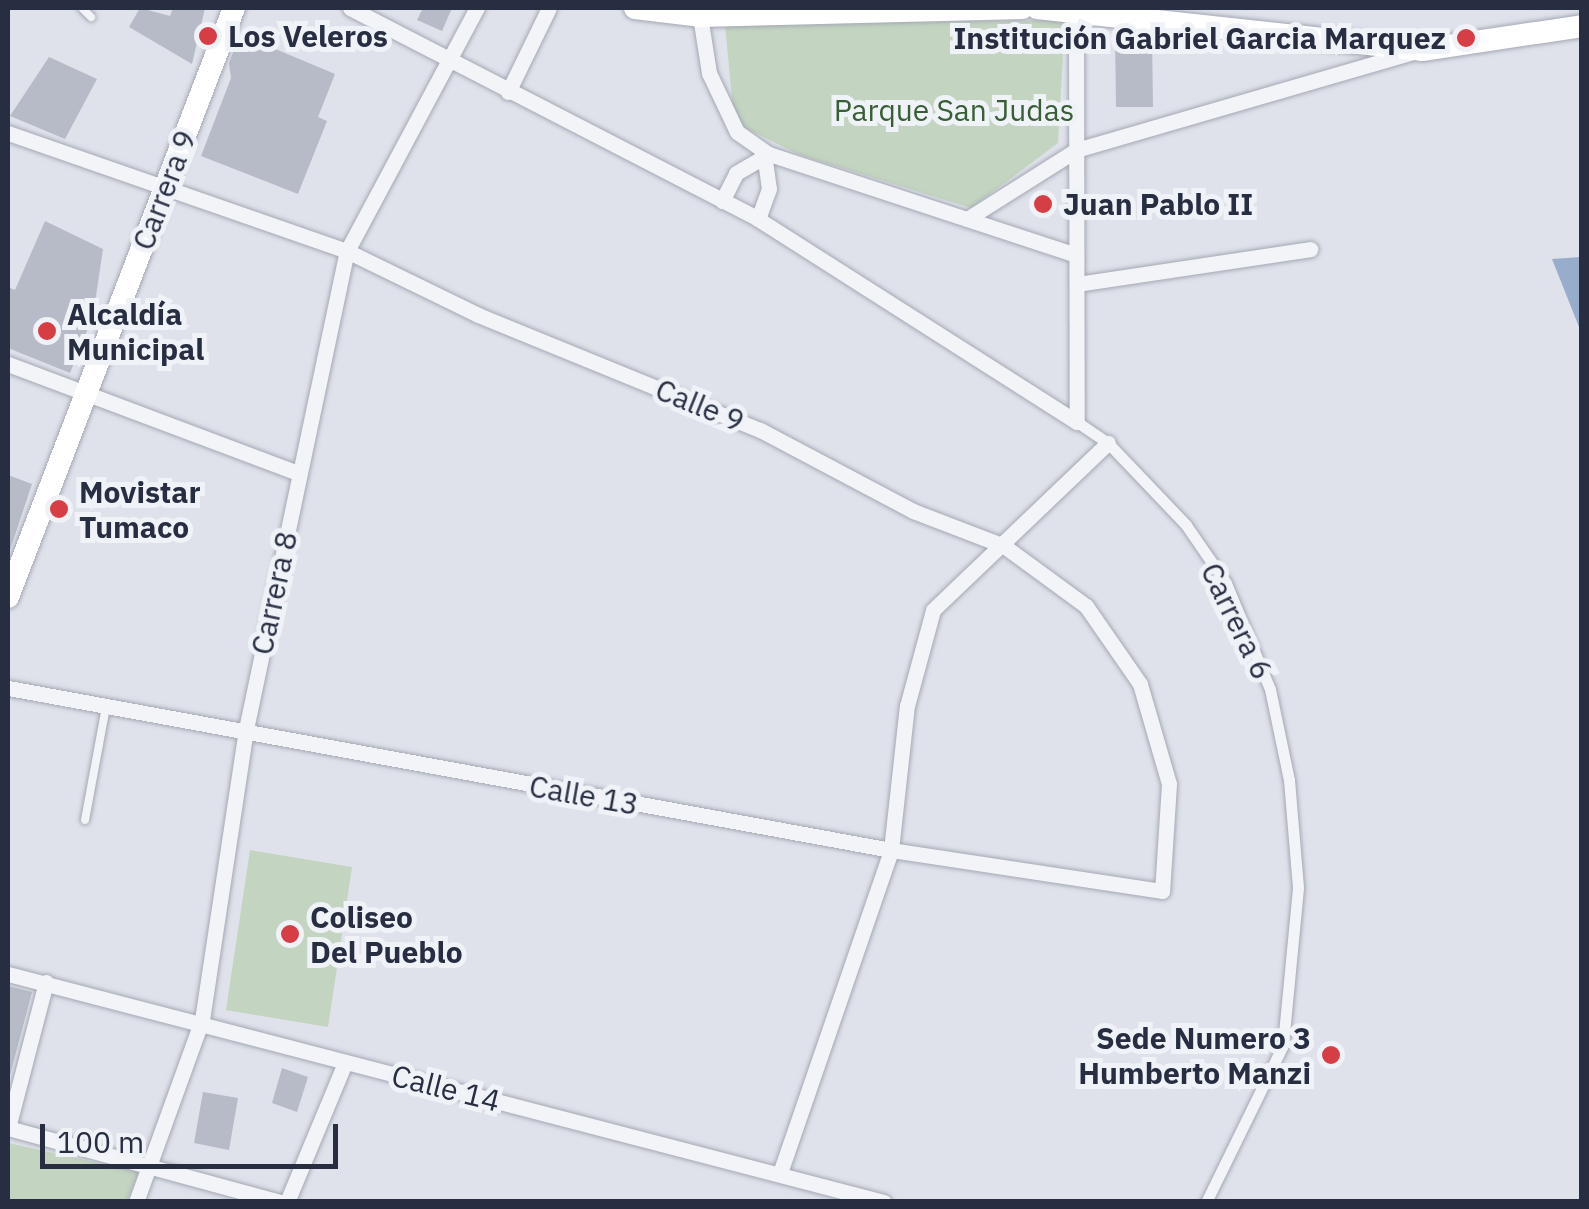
<!DOCTYPE html>
<html>
<head>
<meta charset="utf-8">
<style>
  body { margin:0 }
  #map { position:relative; width:1589px; height:1209px; overflow:hidden; background:#dfe2ea; font-family:"IBM Plex Sans",sans-serif }
  div>[style] { position:absolute }
  [style*='--x'] { left:calc(var(--x)*1px); top:calc(var(--y)*1px); width:calc(var(--w)*1px); rotate:calc(var(--a)*1deg) }
  .green>* { inset:0; background:#c3d4c0 }
  .water>* { inset:0; background:#98accc }
  .building>* { inset:0; background:#b6bbc7 }
  .roads { filter:drop-shadow(0 0 2px #a4a8b4) drop-shadow(0 0 2px #a4a8b4) }
  .service>* { height:8px; margin:-4px; padding:0 4px; transform-origin:4px; border-radius:4px; background:#f2f4f8 }
  .pedestrian>* { height:11px; margin:-5.5px; padding:0 5.5px; transform-origin:5.5px; border-radius:5.5px; background:#f2f4f8 }
  .minor>* { height:15px; margin:-7.5px; padding:0 7.5px; transform-origin:7.5px; border-radius:7.5px; background:#f2f4f8 }
  .secondary>* { height:22px; margin:-11px; padding:0 11px; transform-origin:11px; border-radius:11px; background:#fff }
  .dots>* { width:28px; height:28px; translate:-50% -50%; box-sizing:border-box; border:5px solid #eff2f7; border-radius:50% }
  span { translate:-50% -50%; white-space:nowrap; text-align:center; line-height:1.15; -webkit-text-stroke:10px #eff2f7; paint-order:stroke }
  .poi-label { font-size:30px; color:#272e42; font-weight:700 }
  .left { translate:0 -50%; text-align:left }
  .right { translate:-100% -50%; text-align:right }
  .park-label { font-size:30px; color:#375e34 }
  .street-label { font-size:30px; color:#272e42 }
  .frame { position:absolute; inset:0; border:10px solid #272e42; pointer-events:none }
  .scale { position:absolute; left:40px; top:1124px; width:298px; height:45px; box-sizing:border-box; border:5px solid #272e42; border-top:0; padding-left:12px; font-size:30px; line-height:35px; white-space:nowrap; color:#272e42; -webkit-text-stroke:8px #eff2f7; paint-order:stroke }
</style>
</head>
<body>
<div id="map">
  <div class="green">
    <i style="clip-path:polygon(1065px 20px,1058px 143px,971px 208px,800px 155px,743px 127px,733px 110px,725px 24px)"></i>
    <i style="clip-path:polygon(250px 850px,352px 867px,328px 1027px,226px 1010px)"></i>
    <i style="clip-path:polygon(8px 1143px,139px 1172px,127px 1201px,8px 1202px)"></i>
  </div>
  <div class="water">
    <i style="clip-path:polygon(1581px 257px,1582px 257px,1581px 332px,1552px 259px)"></i>
  </div>
  <div class="building">
    <i style="clip-path:polygon(140px 8px,170px 16px,173px 8px,205px 8px,192px 64px,129px 27px)"></i>
    <i style="clip-path:polygon(423px 8px,452px 8px,442px 31px,417px 20px)"></i>
    <i style="clip-path:polygon(1115px 32px,1152px 36px,1153px 107px,1116px 107px)"></i>
    <i style="clip-path:polygon(240px 34px,335px 74px,318px 117px,327px 121px,298px 194px,201px 156px,231px 78px,229px 63px)"></i>
    <i style="clip-path:polygon(49px 57px,97px 79px,65px 139px,10px 116px)"></i>
    <i style="clip-path:polygon(45px 221px,103px 249px,93px 316px,70px 373px,8px 348px,8px 287px,15px 290px)"></i>
    <i style="clip-path:polygon(8px 475px,32px 484px,9px 553px,8px 552px)"></i>
    <i style="clip-path:polygon(8px 986px,32px 992px,9px 1079px,8px 1079px)"></i>
    <i style="clip-path:polygon(282px 1068px,308px 1077px,297px 1112px,272px 1103px)"></i>
    <i style="clip-path:polygon(203px 1092px,238px 1098px,229px 1150px,194px 1143px)"></i>
  </div>
  <div class="roads">
    <div class="service">
      <i style="--x:82;--y:8;--w:13;--a:45"></i>
      <i style="--x:85;--y:820;--w:115;--a:-79.5"></i>
    </div>
    <div class="pedestrian">
      <i style="--x:1077;--y:422;--w:37;--a:34"></i>
      <i style="--x:1108;--y:443;--w:113;--a:46.4"></i>
      <i style="--x:1186;--y:525;--w:70;--a:55.4"></i>
      <i style="--x:1226;--y:583;--w:115;--a:67.5"></i>
      <i style="--x:1270;--y:689;--w:93;--a:78.2"></i>
      <i style="--x:1289;--y:780;--w:108;--a:85.2"></i>
      <i style="--x:1298;--y:888;--w:158;--a:95.5"></i>
      <i style="--x:1283;--y:1045;--w:175;--a:116.1"></i>
    </div>
    <div class="minor">
      <i style="--x:350;--y:8;--w:459;--a:27.3"></i>
      <i style="--x:758;--y:219;--w:378;--a:32.5"></i>
      <i style="--x:1076;--y:12;--w:410;--a:89.9"></i>
      <i style="--x:700;--y:16;--w:58;--a:81"></i>
      <i style="--x:709;--y:73;--w:65;--a:64.6"></i>
      <i style="--x:737;--y:132;--w:39;--a:35"></i>
      <i style="--x:769;--y:154;--w:323;--a:18.2"></i>
      <i style="--x:508;--y:92;--w:93;--a:-64"></i>
      <i style="--x:8;--y:133;--w:359;--a:19.2"></i>
      <i style="--x:347;--y:251;--w:146;--a:26"></i>
      <i style="--x:478;--y:315;--w:305;--a:22.2"></i>
      <i style="--x:760;--y:430;--w:173;--a:27.9"></i>
      <i style="--x:913;--y:511;--w:97;--a:21"></i>
      <i style="--x:1004;--y:546;--w:102;--a:36.2"></i>
      <i style="--x:1086;--y:606;--w:95;--a:55.3"></i>
      <i style="--x:1140;--y:684;--w:104;--a:73.8"></i>
      <i style="--x:1169;--y:784;--w:107;--a:93.7"></i>
      <i style="--x:1162;--y:891;--w:274;--a:-171.4"></i>
      <i style="--x:891;--y:850;--w:898;--a:-169.6"></i>
      <i style="--x:722;--y:201;--w:31;--a:-63"></i>
      <i style="--x:736;--y:173;--w:38;--a:-30"></i>
      <i style="--x:758;--y:219;--w:32;--a:-70"></i>
      <i style="--x:769;--y:189;--w:27;--a:-98"></i>
      <i style="--x:967;--y:219;--w:129;--a:-32.3"></i>
      <i style="--x:1076;--y:150;--w:347;--a:-16.2"></i>
      <i style="--x:1077;--y:284;--w:236;--a:-8.5"></i>
      <i style="--x:8;--y:364;--w:310;--a:20.6"></i>
      <i style="--x:8;--y:974;--w:905;--a:14.59"></i>
      <i style="--x:46;--y:982;--w:151;--a:104.6"></i>
      <i style="--x:8;--y:1128;--w:283;--a:15.2"></i>
      <i style="--x:780;--y:1173;--w:342;--a:-71"></i>
      <i style="--x:891;--y:850;--w:145;--a:-83.7"></i>
      <i style="--x:907;--y:706;--w:99;--a:-74.8"></i>
      <i style="--x:933;--y:610;--w:242;--a:-43.7"></i>
      <i style="--x:136;--y:1202;--w:194;--a:-70.1"></i>
      <i style="--x:202;--y:1020;--w:289;--a:-81.4"></i>
      <i style="--x:245;--y:734;--w:494;--a:-78.1"></i>
      <i style="--x:347;--y:251;--w:276;--a:-61.9"></i>
      <i style="--x:287;--y:1202;--w:151;--a:-67.4"></i>
    </div>
    <div class="secondary">
      <i style="--x:635;--y:8;--w:65;--a:7"></i>
      <i style="--x:700;--y:16;--w:322;--a:-1.4"></i>
      <i style="--x:1037;--y:8;--w:387;--a:6.2"></i>
      <i style="--x:1422;--y:50;--w:162;--a:-8.5"></i>
      <i style="--x:8;--y:597;--w:631;--a:-69.01"></i>
    </div>
  </div>
  <div class="dots">
    <i style="left:208px;top:36px;background:#d63d45"></i>
    <i style="left:1466px;top:38px;background:#d63d45"></i>
    <i style="left:1043px;top:204px;background:#d63d45"></i>
    <i style="left:47px;top:331px;background:#d63d45"></i>
    <i style="left:59px;top:509px;background:#d63d45"></i>
    <i style="left:290px;top:934px;background:#d63d45"></i>
    <i style="left:1331px;top:1055px;background:#d63d45"></i>
  </div>
  <div class="poi-label">
    <span class="left" style="left:228px;top:36px">Los Veleros</span>
    <span class="right" style="left:1446px;top:38px">Institución Gabriel Garcia Marquez</span>
    <span class="left" style="left:1063px;top:204px">Juan Pablo II</span>
    <span class="left" style="left:67px;top:331px">Alcaldía<br>Municipal</span>
    <span class="left" style="left:79px;top:509px">Movistar<br>Tumaco</span>
    <span class="left" style="left:310px;top:934px">Coliseo<br>Del Pueblo</span>
    <span class="right" style="left:1311px;top:1055px">Sede Numero 3<br>Humberto Manzi</span>
  </div>
  <div class="park-label">
    <span style="left:954px;top:110px">Parque San Judas</span>
  </div>
  <div class="street-label">
    <span style="left:164px;top:190px;rotate:-69deg">Carrera 9</span>
    <span style="left:700px;top:405px;rotate:22deg">Calle 9</span>
    <span style="left:274px;top:593px;rotate:-78deg">Carrera 8</span>
    <span style="left:1237px;top:621px;rotate:64deg">Carrera 6</span>
    <span style="left:584px;top:795px;rotate:10deg">Calle 13</span>
    <span style="left:446px;top:1088px;rotate:14deg">Calle 14</span>
  </div>
  <div class="frame"></div>
  <div class="scale">100 m</div>
</div>
</body>
</html>
